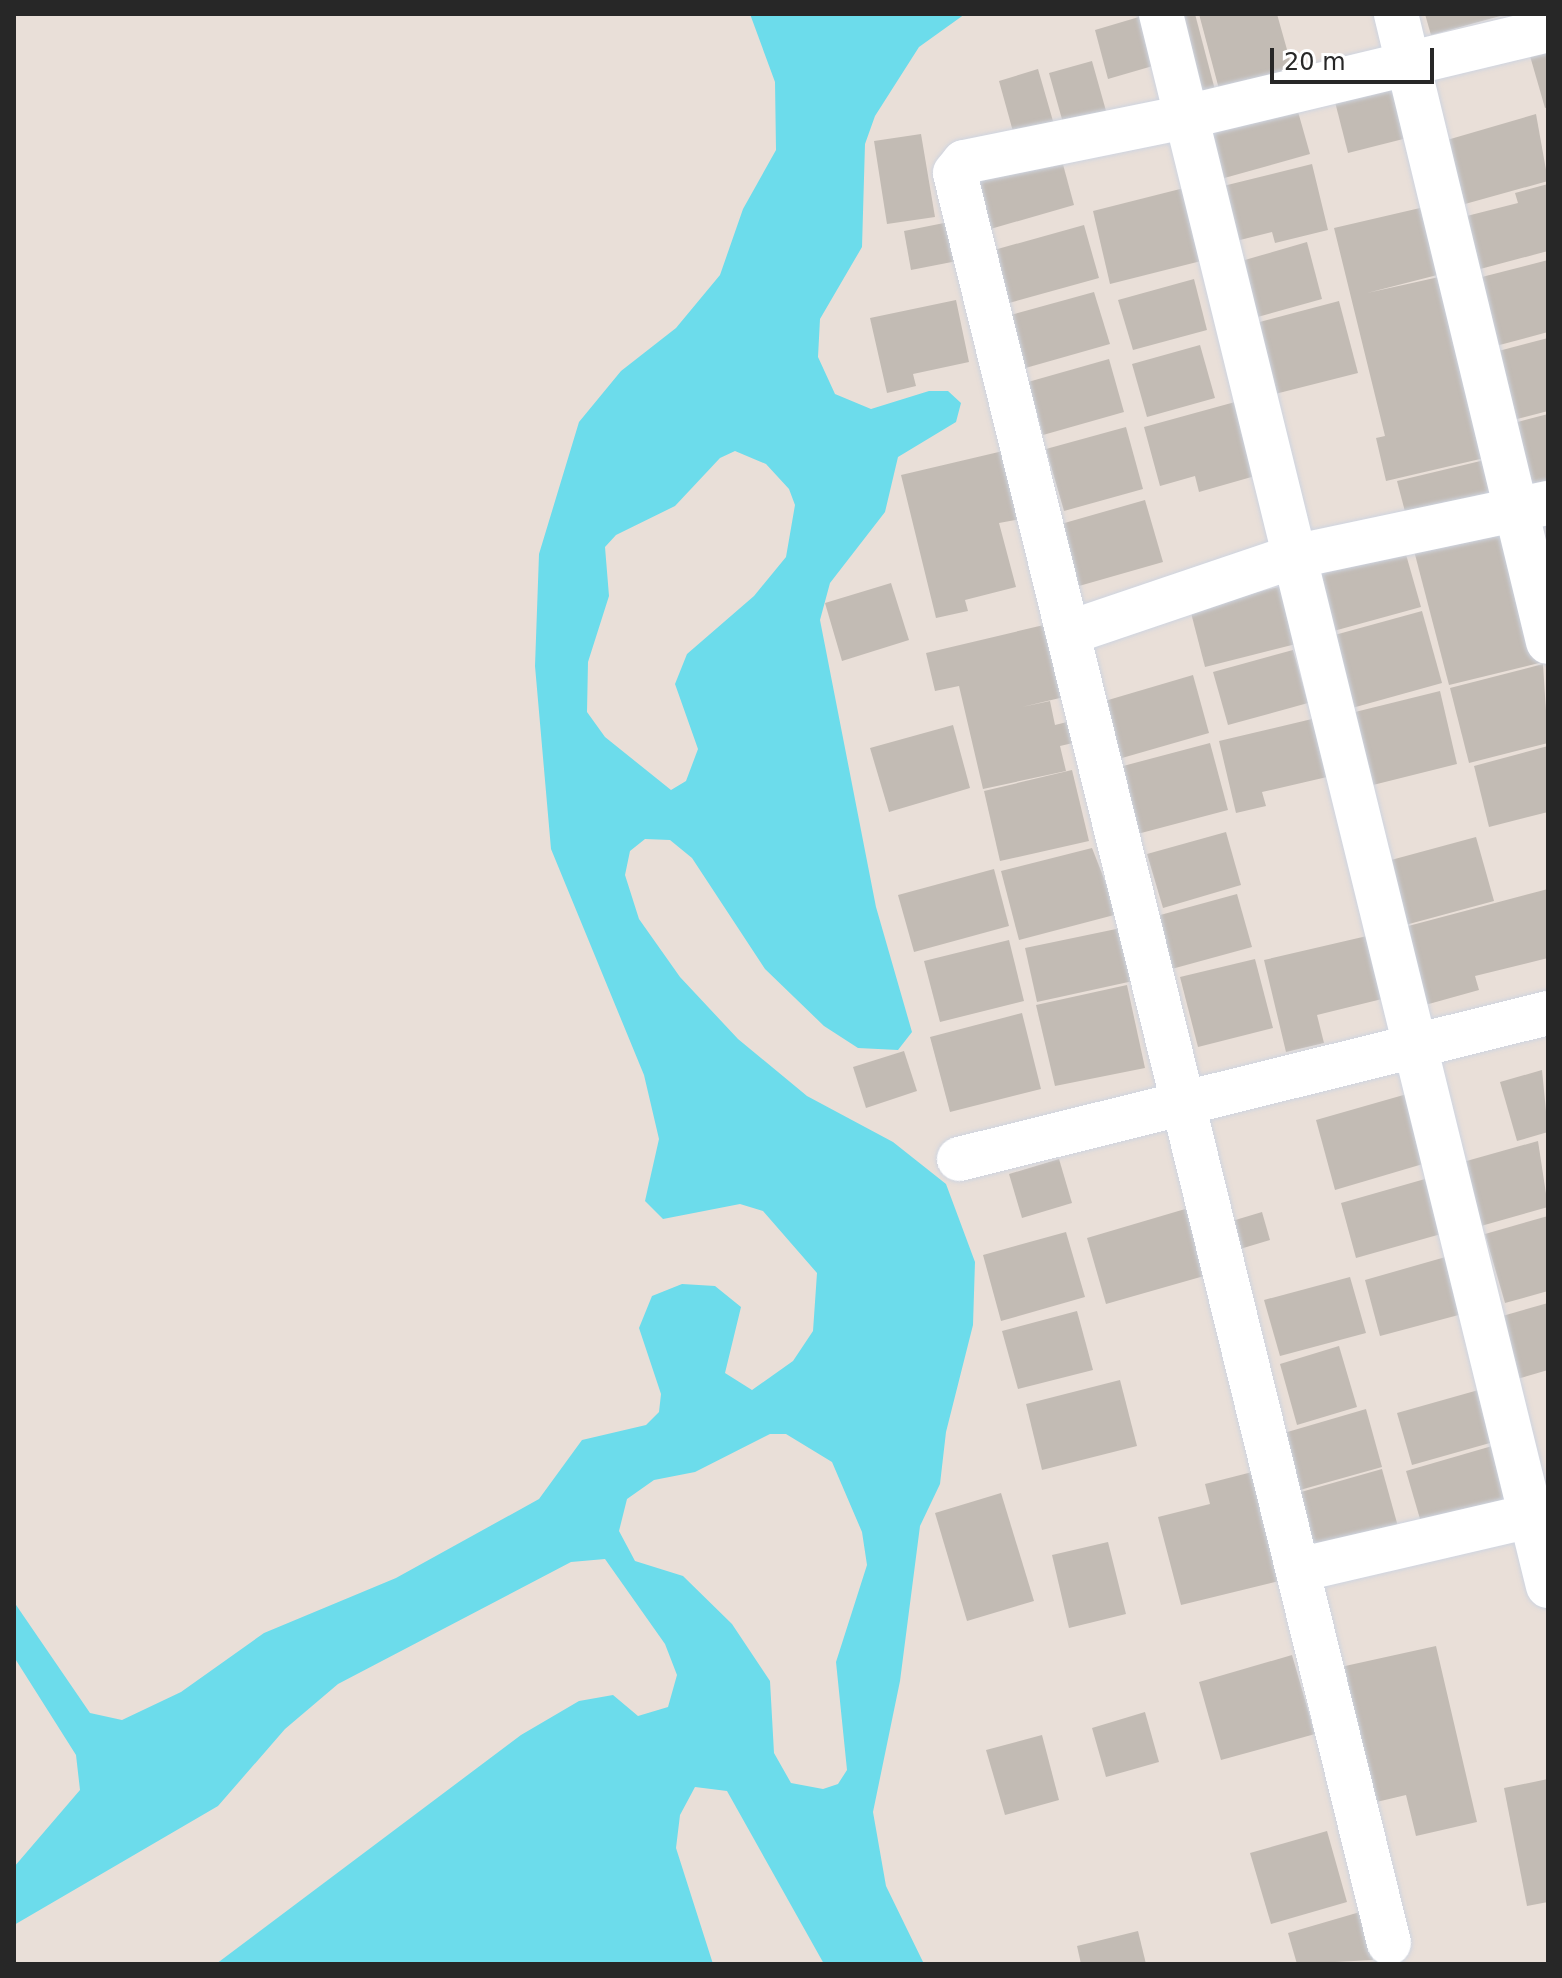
<!DOCTYPE html>
<html>
<head>
<meta charset="utf-8">
<style>
  body { margin:0 }
  #map { position:relative; width:1562px; height:1978px; overflow:hidden; background:#e9dfd8; font-family:"DejaVu Sans",sans-serif }
  div>[style] { position:absolute }
  [style*='--x'] { left:calc(var(--x)*1px); top:calc(var(--y)*1px); width:calc(var(--w)*1px); rotate:calc(var(--a)*1deg) }
  .water>* { inset:0; background:#6cdceb }
  .building>* { inset:0; background:#c2bbb4 }
  .roads { filter:drop-shadow(0 0 2px #ced4e0) drop-shadow(0 0 2px #ced4e0) }
  .minor>* { height:44px; margin:-22px; padding:0 22px; transform-origin:22px; border-radius:22px; background:#fff }
  span { translate:-50% -50%; white-space:nowrap; text-align:center; line-height:1.15; -webkit-text-stroke:8px #fff; paint-order:stroke }
  .frame { position:absolute; inset:0; border:16px solid #272727; pointer-events:none }
  .scale { position:absolute; left:1270px; top:48px; width:164px; height:36px; box-sizing:border-box; border:4px solid #272727; border-top:0; padding-left:10px; font-size:24px; line-height:28px; white-space:nowrap; color:#272727; -webkit-text-stroke:6px #fff; paint-order:stroke }
</style>
</head>
<body>
<div id="map">
  <div class="water">
    <i style="clip-path:polygon(evenodd,750px 14px,965px 14px,919px 47px,875px 116px,865px 144px,862px 247px,820px 319px,818px 357px,835px 394px,871px 409px,929px 391px,948px 391px,961px 403px,956px 422px,898px 457px,885px 512px,830px 583px,820px 620px,876px 907px,912px 1032px,898px 1050px,858px 1048px,824px 1026px,765px 969px,692px 858px,670px 840px,645px 839px,630px 851px,625px 875px,639px 919px,680px 977px,738px 1039px,807px 1096px,893px 1142px,946px 1184px,975px 1262px,973px 1325px,946px 1432px,940px 1484px,920px 1526px,900px 1681px,873px 1812px,886px 1886px,924px 1964px,824px 1964px,727px 1791px,695px 1787px,680px 1815px,676px 1848px,713px 1964px,216px 1964px,521px 1735px,579px 1701px,613px 1695px,638px 1716px,668px 1707px,677px 1675px,665px 1644px,605px 1559px,571px 1562px,338px 1684px,285px 1729px,218px 1806px,14px 1925px,14px 1867px,80px 1790px,76px 1755px,14px 1657px,14px 1602px,90px 1713px,122px 1720px,181px 1692px,264px 1633px,396px 1578px,539px 1499px,582px 1440px,646px 1425px,659px 1412px,661px 1394px,639px 1328px,652px 1296px,682px 1284px,715px 1286px,741px 1307px,725px 1373px,752px 1390px,793px 1361px,813px 1331px,817px 1273px,763px 1211px,740px 1204px,663px 1219px,645px 1201px,659px 1139px,644px 1075px,551px 849px,535px 666px,539px 554px,579px 422px,621px 371px,676px 328px,720px 275px,743px 209px,776px 150px,775px 82px,750px 14px,735px 451px,766px 464px,789px 489px,795px 505px,786px 557px,754px 596px,687px 654px,675px 684px,698px 749px,686px 781px,671px 790px,605px 737px,587px 712px,588px 662px,609px 596px,605px 547px,616px 535px,675px 506px,720px 458px,735px 451px,750px 14px,770px 1434px,786px 1434px,832px 1462px,862px 1532px,867px 1565px,836px 1662px,847px 1770px,838px 1784px,823px 1789px,791px 1783px,774px 1753px,770px 1681px,732px 1624px,683px 1576px,635px 1561px,619px 1531px,627px 1499px,654px 1480px,695px 1472px,770px 1434px)"></i>
  </div>
  <div class="building">
    <i style="clip-path:polygon(1149px 14px,1163px 63px,1108px 79px,1095px 30px)"></i>
    <i style="clip-path:polygon(1176px 14px,1195px 14px,1215px 90px,1186px 98px)"></i>
    <i style="clip-path:polygon(1199px 14px,1277px 14px,1293px 71px,1219px 89px)"></i>
    <i style="clip-path:polygon(1425px 14px,1504px 14px,1504px 15px,1431px 35px)"></i>
    <i style="clip-path:polygon(1548px 43px,1548px 107px,1545px 108px,1528px 49px)"></i>
    <i style="clip-path:polygon(1092px 61px,1108px 118px,1065px 130px,1049px 73px)"></i>
    <i style="clip-path:polygon(1038px 69px,1057px 135px,1017px 146px,999px 81px)"></i>
    <i style="clip-path:polygon(1399px 73px,1415px 136px,1348px 153px,1332px 90px)"></i>
    <i style="clip-path:polygon(1293px 94px,1310px 154px,1210px 182px,1193px 122px)"></i>
    <i style="clip-path:polygon(1536px 114px,1548px 181px,1465px 204px,1447px 140px)"></i>
    <i style="clip-path:polygon(921px 134px,935px 217px,887px 224px,874px 141px)"></i>
    <i style="clip-path:polygon(1058px 146px,1074px 205px,980px 232px,963px 173px)"></i>
    <i style="clip-path:polygon(1312px 164px,1328px 230px,1275px 243px,1272px 232px,1224px 244px,1211px 189px)"></i>
    <i style="clip-path:polygon(1548px 184px,1548px 251px,1469px 272px,1455px 219px,1518px 203px,1515px 193px)"></i>
    <i style="clip-path:polygon(1192px 186px,1209px 259px,1110px 284px,1093px 211px)"></i>
    <i style="clip-path:polygon(1433px 205px,1449px 272px,1367px 293px,1439px 277px,1493px 456px,1386px 481px,1376px 438px,1385px 436px,1334px 228px)"></i>
    <i style="clip-path:polygon(949px 222px,957px 261px,911px 270px,904px 231px)"></i>
    <i style="clip-path:polygon(1084px 225px,1099px 278px,1009px 303px,994px 250px)"></i>
    <i style="clip-path:polygon(1307px 242px,1322px 299px,1254px 318px,1238px 262px)"></i>
    <i style="clip-path:polygon(1548px 260px,1548px 332px,1492px 347px,1474px 279px)"></i>
    <i style="clip-path:polygon(1194px 279px,1207px 330px,1133px 350px,1118px 300px)"></i>
    <i style="clip-path:polygon(1094px 292px,1110px 344px,1022px 369px,1007px 316px)"></i>
    <i style="clip-path:polygon(956px 300px,969px 362px,913px 374px,916px 386px,887px 393px,870px 318px)"></i>
    <i style="clip-path:polygon(1339px 301px,1358px 373px,1267px 396px,1248px 325px)"></i>
    <i style="clip-path:polygon(1548px 338px,1548px 411px,1509px 421px,1491px 353px)"></i>
    <i style="clip-path:polygon(1200px 345px,1215px 398px,1147px 417px,1132px 364px)"></i>
    <i style="clip-path:polygon(1109px 359px,1124px 412px,1043px 435px,1028px 382px)"></i>
    <i style="clip-path:polygon(1235px 402px,1255px 476px,1199px 492px,1195px 476px,1160px 486px,1144px 427px)"></i>
    <i style="clip-path:polygon(1548px 414px,1548px 495px,1530px 500px,1510px 424px)"></i>
    <i style="clip-path:polygon(1126px 427px,1143px 489px,1064px 511px,1046px 449px)"></i>
    <i style="clip-path:polygon(1003px 451px,1020px 519px,999px 523px,1016px 587px,965px 600px,968px 611px,936px 618px,901px 475px)"></i>
    <i style="clip-path:polygon(1493px 458px,1503px 500px,1408px 523px,1397px 481px)"></i>
    <i style="clip-path:polygon(1145px 500px,1163px 562px,1079px 586px,1061px 524px)"></i>
    <i style="clip-path:polygon(1507px 520px,1543px 662px,1449px 685px,1412px 543px)"></i>
    <i style="clip-path:polygon(1403px 544px,1421px 607px,1330px 632px,1313px 569px)"></i>
    <i style="clip-path:polygon(891px 583px,909px 640px,842px 661px,825px 603px)"></i>
    <i style="clip-path:polygon(1282px 586px,1296px 644px,1205px 667px,1190px 609px)"></i>
    <i style="clip-path:polygon(1422px 611px,1442px 683px,1352px 708px,1331px 636px)"></i>
    <i style="clip-path:polygon(1048px 624px,1064px 697px,1022px 707px,1050px 701px,1055px 725px,1071px 721px,1077px 742px,1060px 746px,1066px 771px,983px 789px,959px 686px,935px 691px,926px 653px)"></i>
    <i style="clip-path:polygon(1293px 650px,1308px 703px,1228px 725px,1213px 672px)"></i>
    <i style="clip-path:polygon(1543px 664px,1548px 743px,1469px 763px,1450px 688px)"></i>
    <i style="clip-path:polygon(1193px 675px,1209px 733px,1115px 760px,1098px 703px)"></i>
    <i style="clip-path:polygon(1440px 691px,1457px 764px,1361px 788px,1343px 715px)"></i>
    <i style="clip-path:polygon(1312px 719px,1327px 777px,1262px 792px,1266px 806px,1236px 813px,1219px 741px)"></i>
    <i style="clip-path:polygon(953px 725px,970px 788px,889px 812px,870px 748px)"></i>
    <i style="clip-path:polygon(1210px 743px,1228px 810px,1126px 837px,1108px 770px)"></i>
    <i style="clip-path:polygon(1548px 746px,1548px 812px,1489px 827px,1474px 766px)"></i>
    <i style="clip-path:polygon(1072px 770px,1089px 841px,1000px 861px,984px 791px)"></i>
    <i style="clip-path:polygon(1226px 832px,1241px 885px,1163px 908px,1147px 854px)"></i>
    <i style="clip-path:polygon(1476px 837px,1494px 901px,1398px 927px,1380px 863px)"></i>
    <i style="clip-path:polygon(1092px 848px,1118px 914px,1019px 940px,1001px 871px)"></i>
    <i style="clip-path:polygon(994px 869px,1009px 926px,914px 952px,898px 895px)"></i>
    <i style="clip-path:polygon(1548px 889px,1548px 958px,1475px 976px,1479px 990px,1418px 1007px,1397px 929px)"></i>
    <i style="clip-path:polygon(1237px 894px,1252px 947px,1168px 970px,1153px 917px)"></i>
    <i style="clip-path:polygon(1121px 928px,1133px 981px,1037px 1002px,1025px 948px)"></i>
    <i style="clip-path:polygon(1367px 936px,1382px 999px,1317px 1015px,1324px 1043px,1286px 1052px,1264px 960px)"></i>
    <i style="clip-path:polygon(1009px 940px,1024px 1001px,940px 1022px,924px 961px)"></i>
    <i style="clip-path:polygon(1255px 959px,1273px 1028px,1198px 1047px,1180px 977px)"></i>
    <i style="clip-path:polygon(1127px 985px,1145px 1068px,1055px 1086px,1036px 1005px)"></i>
    <i style="clip-path:polygon(1022px 1013px,1041px 1089px,950px 1112px,930px 1037px)"></i>
    <i style="clip-path:polygon(904px 1051px,917px 1091px,866px 1108px,853px 1067px)"></i>
    <i style="clip-path:polygon(1542px 1070px,1548px 1132px,1517px 1141px,1500px 1082px)"></i>
    <i style="clip-path:polygon(1414px 1092px,1433px 1161px,1335px 1190px,1316px 1120px)"></i>
    <i style="clip-path:polygon(1538px 1141px,1548px 1207px,1481px 1226px,1463px 1162px)"></i>
    <i style="clip-path:polygon(1059px 1159px,1072px 1203px,1022px 1218px,1009px 1174px)"></i>
    <i style="clip-path:polygon(1425px 1179px,1441px 1234px,1356px 1258px,1341px 1203px)"></i>
    <i style="clip-path:polygon(1192px 1207px,1211px 1274px,1106px 1304px,1087px 1238px)"></i>
    <i style="clip-path:polygon(1262px 1212px,1270px 1240px,1240px 1249px,1232px 1221px)"></i>
    <i style="clip-path:polygon(1548px 1216px,1548px 1291px,1505px 1303px,1485px 1234px)"></i>
    <i style="clip-path:polygon(1066px 1232px,1085px 1297px,1001px 1321px,983px 1255px)"></i>
    <i style="clip-path:polygon(1449px 1256px,1466px 1313px,1380px 1336px,1365px 1280px)"></i>
    <i style="clip-path:polygon(1350px 1277px,1366px 1333px,1280px 1356px,1264px 1300px)"></i>
    <i style="clip-path:polygon(1548px 1303px,1548px 1370px,1517px 1379px,1499px 1317px)"></i>
    <i style="clip-path:polygon(1077px 1311px,1093px 1370px,1018px 1389px,1002px 1331px)"></i>
    <i style="clip-path:polygon(1339px 1346px,1357px 1407px,1297px 1425px,1280px 1364px)"></i>
    <i style="clip-path:polygon(1120px 1380px,1137px 1446px,1042px 1470px,1026px 1404px)"></i>
    <i style="clip-path:polygon(1482px 1389px,1497px 1441px,1412px 1465px,1397px 1413px)"></i>
    <i style="clip-path:polygon(1366px 1409px,1382px 1467px,1300px 1490px,1284px 1433px)"></i>
    <i style="clip-path:polygon(1499px 1444px,1518px 1510px,1425px 1536px,1406px 1471px)"></i>
    <i style="clip-path:polygon(1264px 1469px,1291px 1578px,1181px 1605px,1158px 1517px,1210px 1504px,1205px 1484px)"></i>
    <i style="clip-path:polygon(1382px 1469px,1402px 1541px,1314px 1566px,1294px 1494px)"></i>
    <i style="clip-path:polygon(1001px 1493px,1034px 1601px,967px 1621px,935px 1513px)"></i>
    <i style="clip-path:polygon(1108px 1542px,1126px 1614px,1069px 1628px,1052px 1555px)"></i>
    <i style="clip-path:polygon(1436px 1646px,1477px 1822px,1416px 1836px,1406px 1795px,1368px 1804px,1336px 1668px)"></i>
    <i style="clip-path:polygon(1292px 1655px,1315px 1734px,1221px 1760px,1199px 1682px)"></i>
    <i style="clip-path:polygon(1145px 1712px,1159px 1762px,1106px 1777px,1092px 1728px)"></i>
    <i style="clip-path:polygon(1042px 1735px,1059px 1800px,1005px 1815px,986px 1750px)"></i>
    <i style="clip-path:polygon(1548px 1779px,1548px 1902px,1527px 1906px,1504px 1788px)"></i>
    <i style="clip-path:polygon(1327px 1831px,1347px 1902px,1271px 1924px,1250px 1853px)"></i>
    <i style="clip-path:polygon(1360px 1912px,1373px 1960px,1297px 1964px,1288px 1933px)"></i>
    <i style="clip-path:polygon(1138px 1931px,1146px 1964px,1081px 1964px,1077px 1946px)"></i>
  </div>
  <div class="roads">
    <div class="minor">
      <i style="--x:1161;--y:14;--w:1619;--a:76.17"></i>
      <i style="--x:1396;--y:14;--w:646;--a:76.39"></i>
      <i style="--x:1068;--y:633;--w:237;--a:-18.7"></i>
      <i style="--x:1293;--y:557;--w:261;--a:-12"></i>
      <i style="--x:959;--y:1159;--w:607;--a:-13.92"></i>
      <i style="--x:1298;--y:1570;--w:257;--a:-13.1"></i>
      <i style="--x:1389;--y:1943;--w:1822;--a:-103.78"></i>
      <i style="--x:955;--y:173;--w:14;--a:-51"></i>
      <i style="--x:964;--y:162;--w:227;--a:-11.5"></i>
      <i style="--x:1186;--y:117;--w:372;--a:-13.5"></i>
    </div>
  </div>
  <div class="frame"></div>
  <div class="scale">20 m</div>
</div>
</body>
</html>
